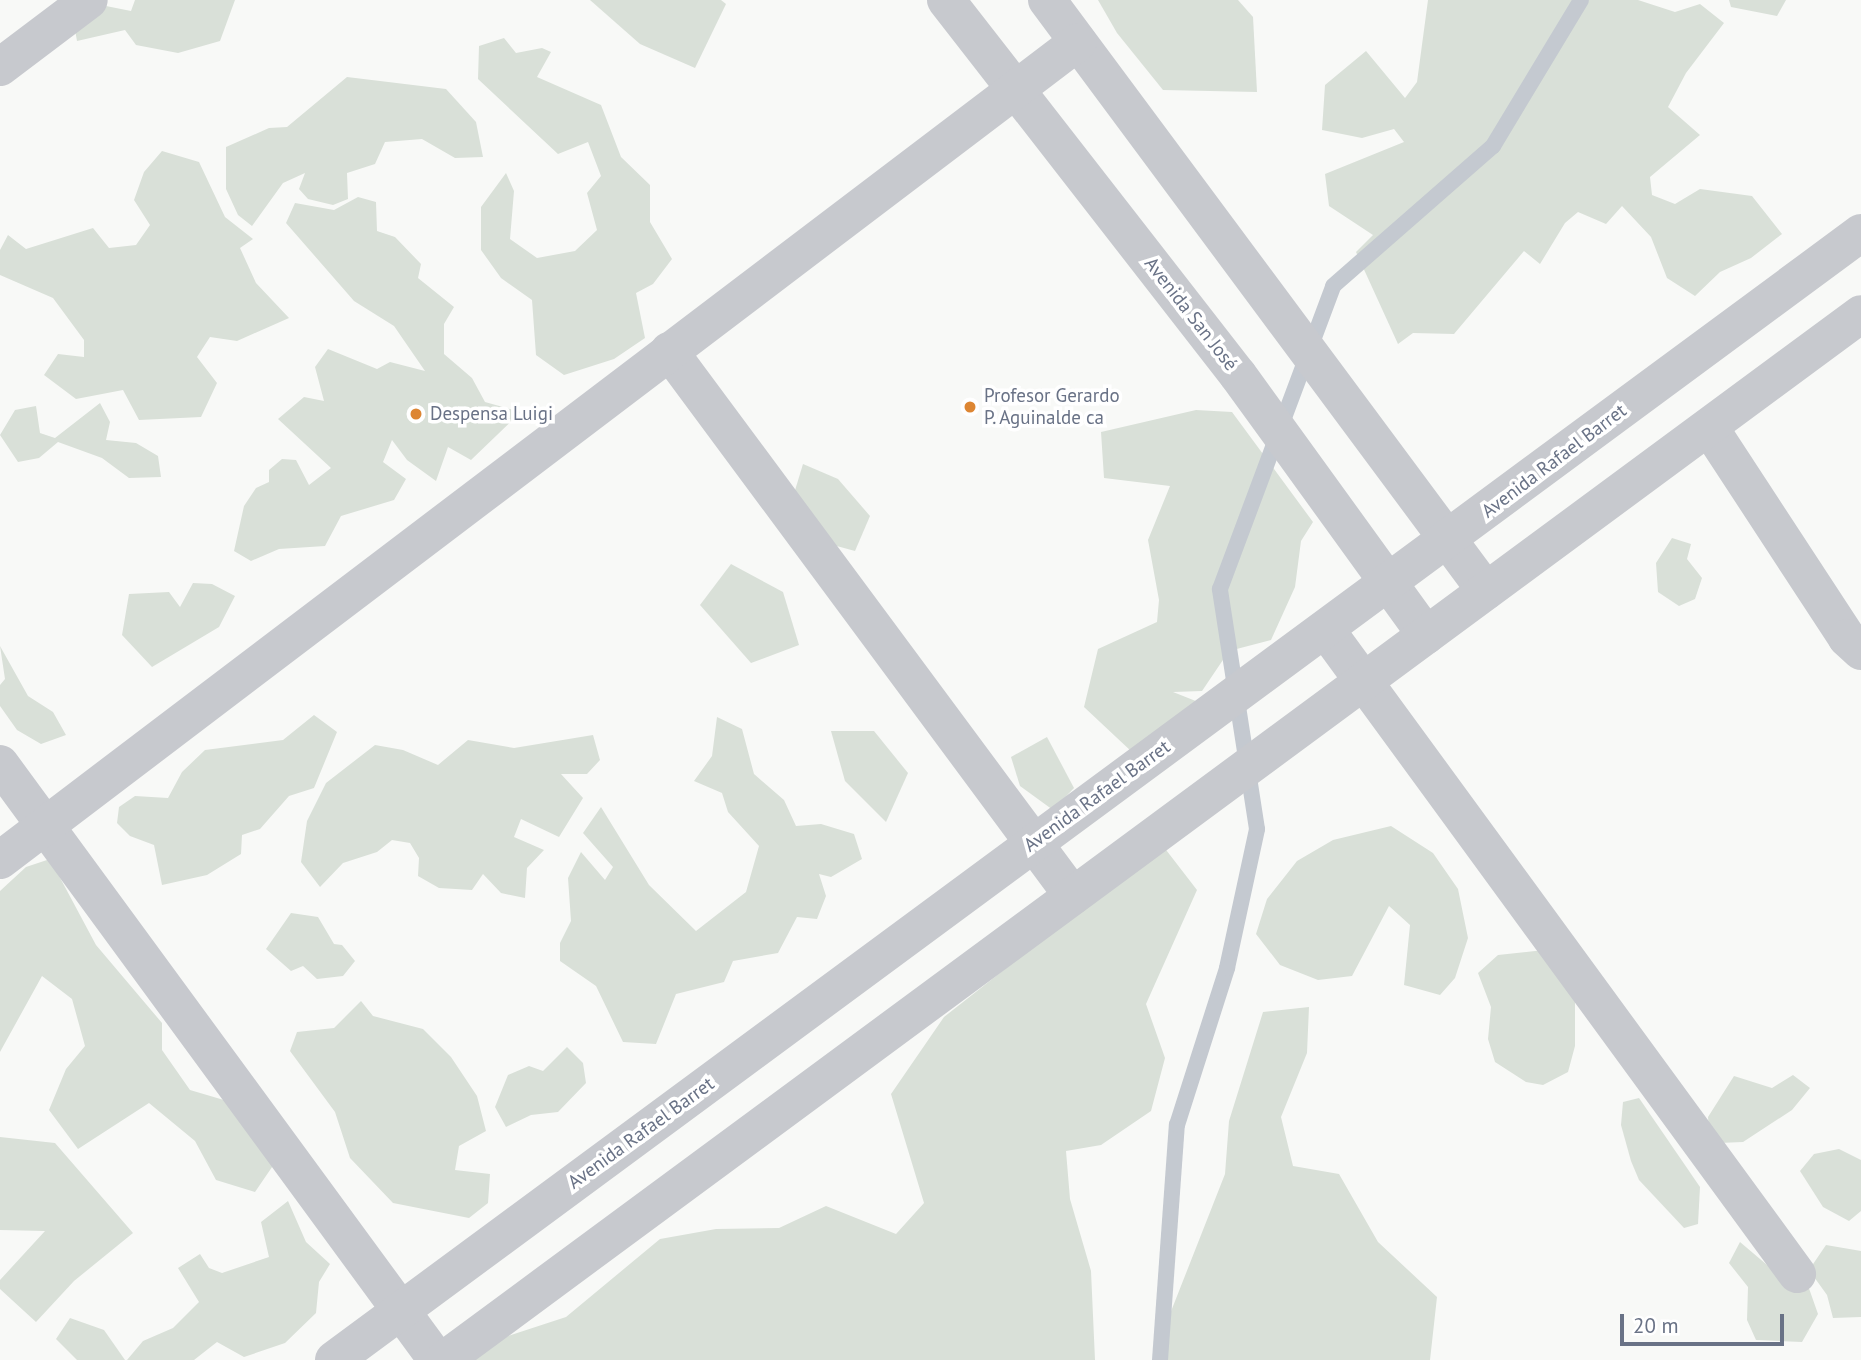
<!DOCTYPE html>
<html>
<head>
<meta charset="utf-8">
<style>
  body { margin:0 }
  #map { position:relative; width:1861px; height:1360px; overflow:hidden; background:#f8f9f7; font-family:"PT Sans",sans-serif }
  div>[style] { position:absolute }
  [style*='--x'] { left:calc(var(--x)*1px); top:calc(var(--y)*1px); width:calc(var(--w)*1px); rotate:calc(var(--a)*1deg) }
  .green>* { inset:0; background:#d9e0d8 }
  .stream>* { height:16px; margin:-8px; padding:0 8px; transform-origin:8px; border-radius:8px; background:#c4c9d0 }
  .minor>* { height:38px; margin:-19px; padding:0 19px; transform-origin:19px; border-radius:19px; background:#c7c9ce }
  .dots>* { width:19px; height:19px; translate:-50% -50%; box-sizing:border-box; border:4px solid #fff; border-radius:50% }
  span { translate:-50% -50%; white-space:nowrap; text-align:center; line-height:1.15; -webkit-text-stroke:7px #fff; paint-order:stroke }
  .street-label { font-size:19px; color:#697286 }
  .poi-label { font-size:19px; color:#697286 }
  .left { translate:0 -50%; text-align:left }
  .scale { position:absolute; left:1620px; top:1314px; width:164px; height:32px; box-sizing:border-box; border:4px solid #697286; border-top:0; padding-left:9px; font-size:21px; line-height:24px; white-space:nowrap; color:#697286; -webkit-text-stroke:5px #fff; paint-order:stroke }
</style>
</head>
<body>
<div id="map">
  <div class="green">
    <i style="clip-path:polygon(135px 0,235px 0,220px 41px,178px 53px,136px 45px,125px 30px,77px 41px,72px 13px,101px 5px,131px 11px)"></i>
    <i style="clip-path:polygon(590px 0,721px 0,726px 4px,695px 68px,640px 44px)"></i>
    <i style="clip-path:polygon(1098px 0,1238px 0,1253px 17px,1257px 92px,1163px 90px,1117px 33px)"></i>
    <i style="clip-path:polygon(1428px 0,1638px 0,1675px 12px,1700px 4px,1724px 23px,1686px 73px,1668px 107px,1700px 135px,1650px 177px,1652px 195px,1675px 204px,1700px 189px,1752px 196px,1782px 234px,1751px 258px,1720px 272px,1695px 296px,1667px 278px,1651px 237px,1622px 206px,1606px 224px,1578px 212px,1565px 223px,1540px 264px,1524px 251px,1454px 334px,1413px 333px,1398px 344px,1356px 252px,1373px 235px,1329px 206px,1325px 174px,1404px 142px,1394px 129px,1362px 138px,1322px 130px,1325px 85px,1366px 51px,1405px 98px,1417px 82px)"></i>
    <i style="clip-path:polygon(1729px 0,1786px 0,1777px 16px,1731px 7px)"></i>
    <i style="clip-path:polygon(504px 38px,516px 53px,542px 48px,551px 52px,537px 77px,601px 105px,621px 157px,650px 185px,650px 222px,672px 259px,653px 284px,636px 293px,645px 338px,614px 359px,564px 375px,536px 355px,532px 300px,501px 278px,481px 250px,481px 207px,506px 173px,514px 191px,510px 239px,537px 258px,575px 251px,597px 230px,587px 193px,601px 176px,588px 142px,558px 154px,478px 79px,479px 46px)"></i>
    <i style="clip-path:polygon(347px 77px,446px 89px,476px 122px,483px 157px,455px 158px,422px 139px,385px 142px,375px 164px,347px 173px,348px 199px,333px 205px,308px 199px,299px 189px,305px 173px,283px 183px,252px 226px,238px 215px,226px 189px,226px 147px,269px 128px,287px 127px)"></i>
    <i style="clip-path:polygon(162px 151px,199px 162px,225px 217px,253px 239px,240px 248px,256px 283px,289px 318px,237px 341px,210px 337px,197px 357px,217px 383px,201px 417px,139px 420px,123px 390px,76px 399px,44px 375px,58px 354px,84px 357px,84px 340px,53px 298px,0 275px,0 250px,8px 235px,26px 249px,93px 228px,109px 248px,136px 245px,150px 225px,134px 200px,144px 172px)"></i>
    <i style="clip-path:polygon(358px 197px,376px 202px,377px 231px,395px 237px,421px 264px,418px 278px,454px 307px,444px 324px,444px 354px,472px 378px,485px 402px,521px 412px,471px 460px,448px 447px,436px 481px,407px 460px,392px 440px,383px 462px,406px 479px,394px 500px,341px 516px,325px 546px,279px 549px,251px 561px,234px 551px,244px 506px,256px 488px,269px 482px,269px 470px,282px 459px,296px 460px,309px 485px,331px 468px,278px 419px,304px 397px,324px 401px,315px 367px,328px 349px,377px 369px,390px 362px,425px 371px,394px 326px,354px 301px,286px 223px,295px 203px,334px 210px)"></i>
    <i style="clip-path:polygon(100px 403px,110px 422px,106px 440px,136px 443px,158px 456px,161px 477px,129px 478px,102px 458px,58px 442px,39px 458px,18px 462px,0 435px,15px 410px,36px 406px,40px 433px,55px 438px)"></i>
    <i style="clip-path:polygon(1196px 410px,1232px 412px,1313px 522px,1301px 541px,1295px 587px,1271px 640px,1229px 651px,1202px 691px,1173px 692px,1216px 709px,1132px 752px,1084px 707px,1098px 649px,1157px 622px,1159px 600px,1148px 540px,1170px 486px,1104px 478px,1101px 432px)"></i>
    <i style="clip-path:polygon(803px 464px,838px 479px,870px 516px,855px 551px,833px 545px,793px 497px)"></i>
    <i style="clip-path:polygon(1672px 538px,1691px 544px,1687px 559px,1702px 578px,1695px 599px,1679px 606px,1658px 592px,1656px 563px)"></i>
    <i style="clip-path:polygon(731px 564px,783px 592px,799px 645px,751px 663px,700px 605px)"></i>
    <i style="clip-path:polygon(193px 583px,212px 584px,235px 596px,219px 627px,152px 667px,122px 635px,129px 594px,169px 592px,180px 607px)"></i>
    <i style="clip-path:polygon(0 646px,28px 696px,53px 712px,66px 735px,41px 744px,17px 730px,0 706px,0 685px,5px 679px)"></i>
    <i style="clip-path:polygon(314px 715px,337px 732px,314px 788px,289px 796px,260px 829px,242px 835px,241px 854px,207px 875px,162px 885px,154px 845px,130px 836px,117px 823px,119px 807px,135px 796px,168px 798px,182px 772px,205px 750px,283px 740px)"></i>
    <i style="clip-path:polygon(717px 717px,742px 729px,754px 774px,784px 800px,796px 826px,821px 824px,854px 834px,862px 859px,831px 877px,819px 874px,826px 896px,817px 919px,797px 917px,778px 953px,733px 961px,724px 982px,676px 994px,656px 1044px,623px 1042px,596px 986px,560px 961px,560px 943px,571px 921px,568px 878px,581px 852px,605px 880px,613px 867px,583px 833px,601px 807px,649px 885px,696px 931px,746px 892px,759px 846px,728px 812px,722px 793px,694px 781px,712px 756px)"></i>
    <i style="clip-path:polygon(831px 731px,874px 731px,908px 773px,886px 822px,845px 781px)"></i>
    <i style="clip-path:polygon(593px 735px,600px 760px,587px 774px,561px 774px,583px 798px,559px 837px,521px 819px,514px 837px,544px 850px,527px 868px,525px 898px,501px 893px,483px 874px,472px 890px,439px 888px,418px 876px,419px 858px,410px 843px,392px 840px,377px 852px,343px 863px,320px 887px,301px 862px,307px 821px,326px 783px,375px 745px,403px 750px,438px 765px,468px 740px,514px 748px)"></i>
    <i style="clip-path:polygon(1047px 737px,1074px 788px,1053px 810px,1020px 786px,1011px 757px)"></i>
    <i style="clip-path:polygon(1391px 826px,1433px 853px,1458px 889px,1468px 938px,1455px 978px,1440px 995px,1404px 985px,1410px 925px,1389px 906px,1352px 976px,1318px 980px,1280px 965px,1256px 934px,1267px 899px,1297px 861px,1333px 840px)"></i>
    <i style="clip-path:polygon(1153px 833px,1197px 890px,1146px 1004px,1165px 1058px,1151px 1111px,1101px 1145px,1066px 1151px,1070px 1199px,1091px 1271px,1095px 1360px,465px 1360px,487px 1343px,566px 1317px,660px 1239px,716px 1229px,779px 1228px,826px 1206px,896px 1234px,924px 1203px,891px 1094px,944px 1017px,1038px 943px)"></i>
    <i style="clip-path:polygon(50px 859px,96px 945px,162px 1023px,162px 1050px,190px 1090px,234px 1103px,283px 1151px,255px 1192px,216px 1180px,195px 1141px,149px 1103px,78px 1149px,49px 1110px,66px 1069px,85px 1046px,72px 999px,42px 976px,0 1052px,0 891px,26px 867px)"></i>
    <i style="clip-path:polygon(291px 913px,318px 917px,334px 944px,342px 945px,355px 961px,343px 976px,317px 979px,303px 966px,291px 971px,266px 949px)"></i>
    <i style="clip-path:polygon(1544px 950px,1575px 993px,1575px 1046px,1568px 1072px,1543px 1085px,1526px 1082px,1495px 1062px,1488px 1039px,1491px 1007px,1478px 973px,1498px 955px)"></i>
    <i style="clip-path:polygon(361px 1001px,373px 1016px,423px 1029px,451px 1057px,477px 1096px,486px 1131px,459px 1146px,455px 1170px,490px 1174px,488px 1203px,469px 1218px,393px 1203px,350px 1158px,335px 1112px,290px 1051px,297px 1032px,334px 1028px)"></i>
    <i style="clip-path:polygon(1309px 1007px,1307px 1053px,1281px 1117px,1293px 1166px,1339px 1174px,1378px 1242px,1437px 1297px,1430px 1360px,1168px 1360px,1168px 1319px,1225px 1174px,1229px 1121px,1263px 1012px)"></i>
    <i style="clip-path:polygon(567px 1047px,583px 1063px,586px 1083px,558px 1112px,531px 1115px,506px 1127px,495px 1107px,508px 1075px,529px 1066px,543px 1071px)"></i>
    <i style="clip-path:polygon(1793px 1075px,1810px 1088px,1792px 1110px,1743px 1142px,1719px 1143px,1709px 1129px,1708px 1117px,1734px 1076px,1772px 1088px)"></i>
    <i style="clip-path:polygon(1639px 1098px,1700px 1187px,1698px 1224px,1684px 1228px,1639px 1180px,1631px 1161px,1621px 1125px,1623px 1102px)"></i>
    <i style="clip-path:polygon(0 1137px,55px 1143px,133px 1233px,74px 1281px,36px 1322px,0 1289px,0 1280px,45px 1231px,0 1230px)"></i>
    <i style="clip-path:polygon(1839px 1149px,1861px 1160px,1861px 1211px,1849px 1221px,1823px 1207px,1800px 1171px,1814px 1154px)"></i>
    <i style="clip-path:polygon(288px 1201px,306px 1242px,330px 1264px,319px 1282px,316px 1313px,285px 1343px,244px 1357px,217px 1342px,194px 1360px,127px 1360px,143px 1341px,173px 1328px,199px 1302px,178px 1268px,200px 1254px,209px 1268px,222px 1273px,269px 1257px,261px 1222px)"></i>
    <i style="clip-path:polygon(1740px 1242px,1773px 1270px,1805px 1277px,1818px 1314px,1802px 1342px,1756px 1340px,1747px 1320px,1748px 1287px,1729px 1263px)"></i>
    <i style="clip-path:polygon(1826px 1245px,1861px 1251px,1861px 1317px,1833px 1318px,1827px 1295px,1809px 1270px)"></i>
    <i style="clip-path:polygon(70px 1318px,104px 1330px,125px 1360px,77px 1360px,56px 1339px)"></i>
  </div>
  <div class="stream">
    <i style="--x:1160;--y:1360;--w:236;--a:-85.9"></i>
    <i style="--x:1177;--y:1125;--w:165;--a:-72.3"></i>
    <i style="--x:1227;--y:968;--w:142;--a:-77.8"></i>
    <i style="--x:1257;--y:829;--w:243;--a:-98.8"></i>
    <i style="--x:1220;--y:589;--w:323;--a:-69.5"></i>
    <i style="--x:1333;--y:286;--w:213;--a:-41.2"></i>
    <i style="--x:1493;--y:146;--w:170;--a:-58.9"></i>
  </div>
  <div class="minor">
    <i style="--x:946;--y:0;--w:475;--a:52.1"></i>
    <i style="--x:1238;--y:375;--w:321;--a:54.1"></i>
    <i style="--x:1047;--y:0;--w:736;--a:53.39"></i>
    <i style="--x:0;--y:67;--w:111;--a:-37"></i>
    <i style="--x:669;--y:351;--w:678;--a:53.45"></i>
    <i style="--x:1709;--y:427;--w:252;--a:56.8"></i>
    <i style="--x:1847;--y:638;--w:19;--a:43"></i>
    <i style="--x:1326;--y:630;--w:798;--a:53.82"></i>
    <i style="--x:0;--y:764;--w:739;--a:53.75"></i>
    <i style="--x:0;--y:860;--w:1353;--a:-37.19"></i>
    <i style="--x:334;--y:1360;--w:1898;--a:-36.43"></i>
    <i style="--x:444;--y:1360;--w:1761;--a:-36.43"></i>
  </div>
  <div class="dots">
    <i style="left:970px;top:407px;background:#dd8633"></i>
    <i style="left:416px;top:414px;background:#dd8633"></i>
  </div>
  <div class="street-label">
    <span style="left:1191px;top:314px;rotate:52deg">Avenida San José</span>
    <span style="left:1554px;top:461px;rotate:-37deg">Avenida Rafael Barret</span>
    <span style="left:1097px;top:796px;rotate:-36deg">Avenida Rafael Barret</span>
    <span style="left:641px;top:1133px;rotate:-36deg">Avenida Rafael Barret</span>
  </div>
  <div class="poi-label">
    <span class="left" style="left:984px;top:407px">Profesor Gerardo<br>P. Aguinalde ca</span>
    <span class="left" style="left:430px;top:414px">Despensa Luigi</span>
  </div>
  <div class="scale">20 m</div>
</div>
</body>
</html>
